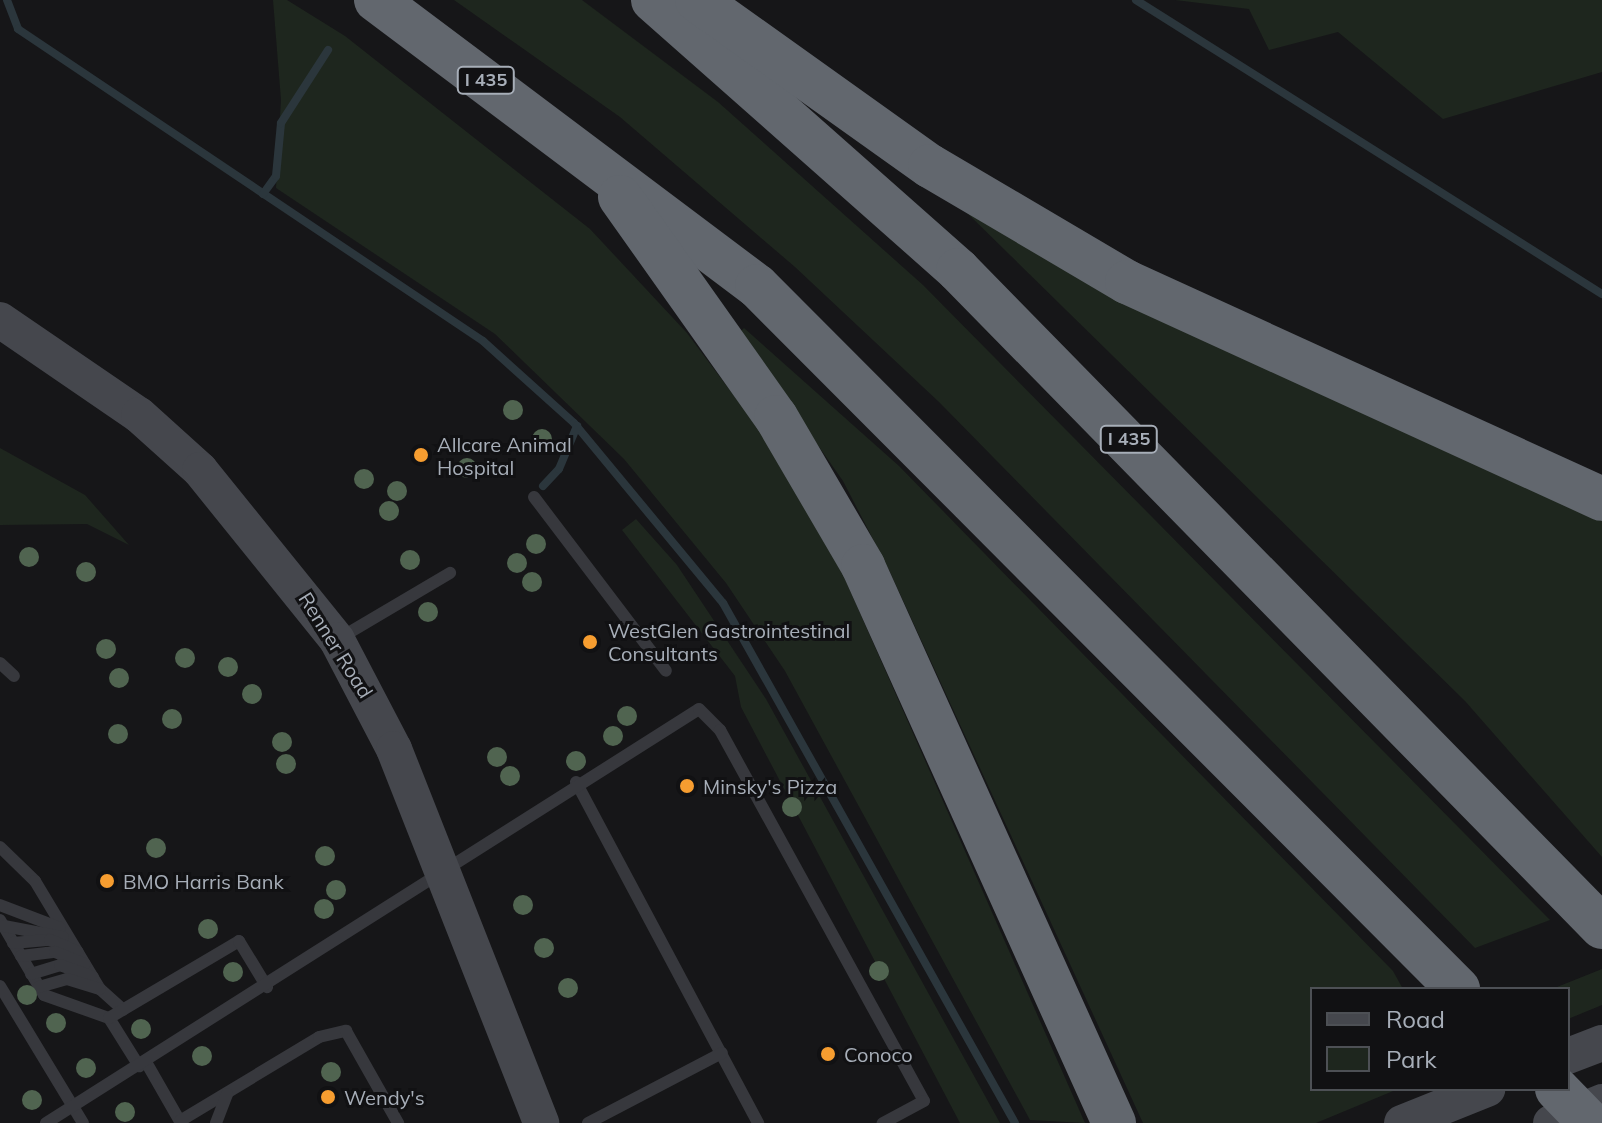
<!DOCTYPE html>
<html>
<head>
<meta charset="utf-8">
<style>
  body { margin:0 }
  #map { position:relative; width:1602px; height:1123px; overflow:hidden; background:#161618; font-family:Mulish,sans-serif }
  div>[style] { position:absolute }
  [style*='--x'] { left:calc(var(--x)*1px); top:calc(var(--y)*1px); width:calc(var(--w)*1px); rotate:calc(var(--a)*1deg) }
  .green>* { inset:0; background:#1e261e }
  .stream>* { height:8px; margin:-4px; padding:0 4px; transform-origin:4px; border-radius:4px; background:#2b363c }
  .lane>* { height:12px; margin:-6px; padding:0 6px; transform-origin:6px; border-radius:6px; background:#37383d }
  .secondary>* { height:36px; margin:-18px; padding:0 18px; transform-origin:18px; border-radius:18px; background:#45474d }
  .highway>* { height:44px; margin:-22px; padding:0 22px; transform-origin:22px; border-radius:22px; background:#62676e }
  .highway-bridge>* { height:44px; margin:-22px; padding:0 22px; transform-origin:22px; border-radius:22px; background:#62676e }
  .trees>* { width:20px; height:20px; margin:-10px; border-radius:50%; background:#506450 }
  .dots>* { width:22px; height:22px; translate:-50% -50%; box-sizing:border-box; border:4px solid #111113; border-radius:50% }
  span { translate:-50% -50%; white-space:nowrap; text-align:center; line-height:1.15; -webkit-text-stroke:6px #111113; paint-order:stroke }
  .shield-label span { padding:2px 6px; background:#111113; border:2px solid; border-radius:6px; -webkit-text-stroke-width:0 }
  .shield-label { font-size:18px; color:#a7aeb8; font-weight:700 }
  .poi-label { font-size:20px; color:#a7aeb8 }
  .left { translate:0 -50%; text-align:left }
  .street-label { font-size:20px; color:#a7aeb8 }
  .legend { position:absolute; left:1310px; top:987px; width:260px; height:104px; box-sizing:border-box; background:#111113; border:2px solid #4d5055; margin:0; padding:10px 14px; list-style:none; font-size:24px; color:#a7aeb8 }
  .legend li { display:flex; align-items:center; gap:16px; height:40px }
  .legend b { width:40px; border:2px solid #4d5055 }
</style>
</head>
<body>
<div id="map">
  <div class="green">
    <i style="clip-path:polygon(273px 0,287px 0,345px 36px,590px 229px,687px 333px,765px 437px,826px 536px,1085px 1123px,1030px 1120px,785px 671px,726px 583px,624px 459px,495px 334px,276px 188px,281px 100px)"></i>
    <i style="clip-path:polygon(454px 0,582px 0,718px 102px,923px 285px,1550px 920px,1475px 948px,939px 402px,795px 267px,620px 117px)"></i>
    <i style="clip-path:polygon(1175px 0,1602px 0,1602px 72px,1443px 119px,1338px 32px,1269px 50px,1249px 9px)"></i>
    <i style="clip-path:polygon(961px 207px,1602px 517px,1602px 857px,1465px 701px)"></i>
    <i style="clip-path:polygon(744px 328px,899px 466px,1393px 971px,1403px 989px,1312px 989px,1312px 1089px,1398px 1089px,1316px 1123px,1143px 1123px,889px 570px,843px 481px,739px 333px)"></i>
    <i style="clip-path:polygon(0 448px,85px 495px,129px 545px,87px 524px,0 525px)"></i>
    <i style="clip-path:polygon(636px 519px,677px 565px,766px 699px,1000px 1123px,960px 1123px,741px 707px,735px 676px,622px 530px)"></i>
    <i style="clip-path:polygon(1602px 969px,1602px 1005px,1568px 1019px,1568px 989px,1552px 989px)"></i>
  </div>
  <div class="stream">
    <i style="--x:7;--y:0;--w:31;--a:69"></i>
    <i style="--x:18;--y:29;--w:560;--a:33.86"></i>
    <i style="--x:483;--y:341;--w:122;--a:42"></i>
    <i style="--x:574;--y:423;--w:234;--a:50.4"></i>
    <i style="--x:723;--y:603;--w:596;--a:60.68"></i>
    <i style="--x:1136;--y:0;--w:551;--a:32.25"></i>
    <i style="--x:263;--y:194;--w:22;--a:-54"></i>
    <i style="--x:276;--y:176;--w:53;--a:-84.6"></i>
    <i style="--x:281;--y:123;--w:87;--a:-57.2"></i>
    <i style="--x:543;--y:486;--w:23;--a:-47"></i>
    <i style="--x:559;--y:469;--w:47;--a:-67.3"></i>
  </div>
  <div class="lane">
    <i style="--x:534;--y:497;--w:218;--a:52.8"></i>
    <i style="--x:340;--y:638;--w:128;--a:-30.6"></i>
    <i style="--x:0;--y:663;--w:19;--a:43"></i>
    <i style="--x:576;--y:782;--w:387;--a:61.9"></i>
    <i style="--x:0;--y:847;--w:49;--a:44.2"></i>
    <i style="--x:35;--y:881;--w:126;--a:59"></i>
    <i style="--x:100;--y:989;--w:31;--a:42"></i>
    <i style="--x:0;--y:905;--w:64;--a:21"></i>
    <i style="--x:0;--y:920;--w:87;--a:59.6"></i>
    <i style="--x:44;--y:995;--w:69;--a:19.5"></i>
    <i style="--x:109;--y:1018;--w:57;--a:58"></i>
    <i style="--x:4;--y:926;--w:60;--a:10.6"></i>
    <i style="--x:13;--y:943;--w:37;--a:-5"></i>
    <i style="--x:50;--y:940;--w:30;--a:23"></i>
    <i style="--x:21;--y:956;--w:34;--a:-7"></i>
    <i style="--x:55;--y:952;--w:32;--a:22"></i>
    <i style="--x:31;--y:974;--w:30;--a:-17"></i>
    <i style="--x:60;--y:965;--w:35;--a:20"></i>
    <i style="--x:0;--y:986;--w:160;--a:58.8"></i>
    <i style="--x:39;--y:987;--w:29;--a:-16"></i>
    <i style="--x:67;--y:979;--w:34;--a:17"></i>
    <i style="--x:109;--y:1018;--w:151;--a:-30.6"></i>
    <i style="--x:239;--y:941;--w:54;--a:58.7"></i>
    <i style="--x:146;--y:1062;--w:70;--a:60.2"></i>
    <i style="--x:180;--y:1121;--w:162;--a:-31.1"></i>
    <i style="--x:319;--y:1037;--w:28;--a:-13"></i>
    <i style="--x:346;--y:1031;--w:106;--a:60.5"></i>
    <i style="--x:46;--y:1123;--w:773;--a:-32.37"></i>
    <i style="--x:699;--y:709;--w:30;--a:45"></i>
    <i style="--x:720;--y:730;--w:423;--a:61.2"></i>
    <i style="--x:924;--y:1101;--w:47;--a:151.8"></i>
    <i style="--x:216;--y:1123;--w:31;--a:-69"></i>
    <i style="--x:588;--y:1123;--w:151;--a:-27.6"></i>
  </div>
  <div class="secondary">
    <i style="--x:0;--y:320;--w:168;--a:34.4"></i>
    <i style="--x:139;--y:415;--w:82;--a:42"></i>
    <i style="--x:200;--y:470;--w:218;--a:51.1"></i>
    <i style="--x:337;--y:640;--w:123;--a:62.4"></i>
    <i style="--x:394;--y:749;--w:402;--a:68.5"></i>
    <i style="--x:1568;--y:1056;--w:36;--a:-21"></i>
    <i style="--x:1402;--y:1123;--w:92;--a:-21.8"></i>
    <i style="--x:1551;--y:1123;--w:55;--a:-22.4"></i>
  </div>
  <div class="highway">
    <i style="--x:376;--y:0;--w:476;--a:36.9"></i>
    <i style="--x:757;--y:286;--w:993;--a:45.08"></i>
    <i style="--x:653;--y:0;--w:407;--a:41.5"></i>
    <i style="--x:958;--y:270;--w:920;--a:45.57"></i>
    <i style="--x:697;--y:0;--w:286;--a:35.5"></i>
    <i style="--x:930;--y:166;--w:229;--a:30.5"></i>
    <i style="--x:1127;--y:282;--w:522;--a:24.55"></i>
    <i style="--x:620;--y:197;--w:270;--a:54.7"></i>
    <i style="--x:776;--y:417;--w:173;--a:59.7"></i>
    <i style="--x:863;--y:566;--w:611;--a:65.74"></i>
  </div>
  <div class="highway-bridge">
    <i style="--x:1557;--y:1089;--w:47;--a:45.9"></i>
  </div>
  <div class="trees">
    <i style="left:513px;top:410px"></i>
    <i style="left:542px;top:439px"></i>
    <i style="left:467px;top:468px"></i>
    <i style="left:364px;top:479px"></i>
    <i style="left:397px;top:491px"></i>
    <i style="left:389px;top:511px"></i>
    <i style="left:536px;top:544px"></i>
    <i style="left:29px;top:557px"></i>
    <i style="left:410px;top:560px"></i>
    <i style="left:517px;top:563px"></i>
    <i style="left:86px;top:572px"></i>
    <i style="left:532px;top:582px"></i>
    <i style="left:428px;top:612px"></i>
    <i style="left:106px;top:649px"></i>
    <i style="left:185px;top:658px"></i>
    <i style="left:228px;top:667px"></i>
    <i style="left:119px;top:678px"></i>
    <i style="left:252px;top:694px"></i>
    <i style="left:627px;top:716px"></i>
    <i style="left:172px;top:719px"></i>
    <i style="left:118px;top:734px"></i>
    <i style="left:613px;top:736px"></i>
    <i style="left:282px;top:742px"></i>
    <i style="left:497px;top:757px"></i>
    <i style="left:576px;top:761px"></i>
    <i style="left:286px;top:764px"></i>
    <i style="left:510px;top:776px"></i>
    <i style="left:792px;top:807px"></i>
    <i style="left:156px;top:848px"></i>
    <i style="left:325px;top:856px"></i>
    <i style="left:336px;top:890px"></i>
    <i style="left:523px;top:905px"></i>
    <i style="left:324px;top:909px"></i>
    <i style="left:208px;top:929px"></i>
    <i style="left:544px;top:948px"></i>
    <i style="left:879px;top:971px"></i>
    <i style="left:233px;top:972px"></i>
    <i style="left:568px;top:988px"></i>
    <i style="left:27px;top:995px"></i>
    <i style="left:56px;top:1023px"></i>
    <i style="left:141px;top:1029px"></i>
    <i style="left:202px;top:1056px"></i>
    <i style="left:86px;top:1068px"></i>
    <i style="left:331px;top:1072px"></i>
    <i style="left:32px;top:1100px"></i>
    <i style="left:125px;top:1112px"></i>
  </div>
  <div class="dots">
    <i style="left:421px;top:455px;background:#f69d30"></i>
    <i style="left:590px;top:642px;background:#f69d30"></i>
    <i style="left:687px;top:786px;background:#f69d30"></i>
    <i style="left:107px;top:881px;background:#f69d30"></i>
    <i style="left:828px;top:1054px;background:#f69d30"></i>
    <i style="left:328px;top:1097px;background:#f69d30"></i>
  </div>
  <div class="shield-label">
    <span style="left:486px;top:80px">I 435</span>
    <span style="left:1129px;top:439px">I 435</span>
  </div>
  <div class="poi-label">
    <span class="left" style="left:437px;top:456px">Allcare Animal<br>Hospital</span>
    <span class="left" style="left:608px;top:642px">WestGlen Gastrointestinal<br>Consultants</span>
    <span class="left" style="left:703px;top:786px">Minsky's Pizza</span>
    <span class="left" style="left:123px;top:881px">BMO Harris Bank</span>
    <span class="left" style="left:844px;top:1054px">Conoco</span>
    <span class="left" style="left:344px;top:1097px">Wendy's</span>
  </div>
  <div class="street-label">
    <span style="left:336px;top:645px;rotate:58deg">Renner Road</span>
  </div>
  <ul class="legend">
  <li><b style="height:10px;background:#45474d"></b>Road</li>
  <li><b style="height:22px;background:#1e261e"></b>Park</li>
  </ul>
</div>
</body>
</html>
